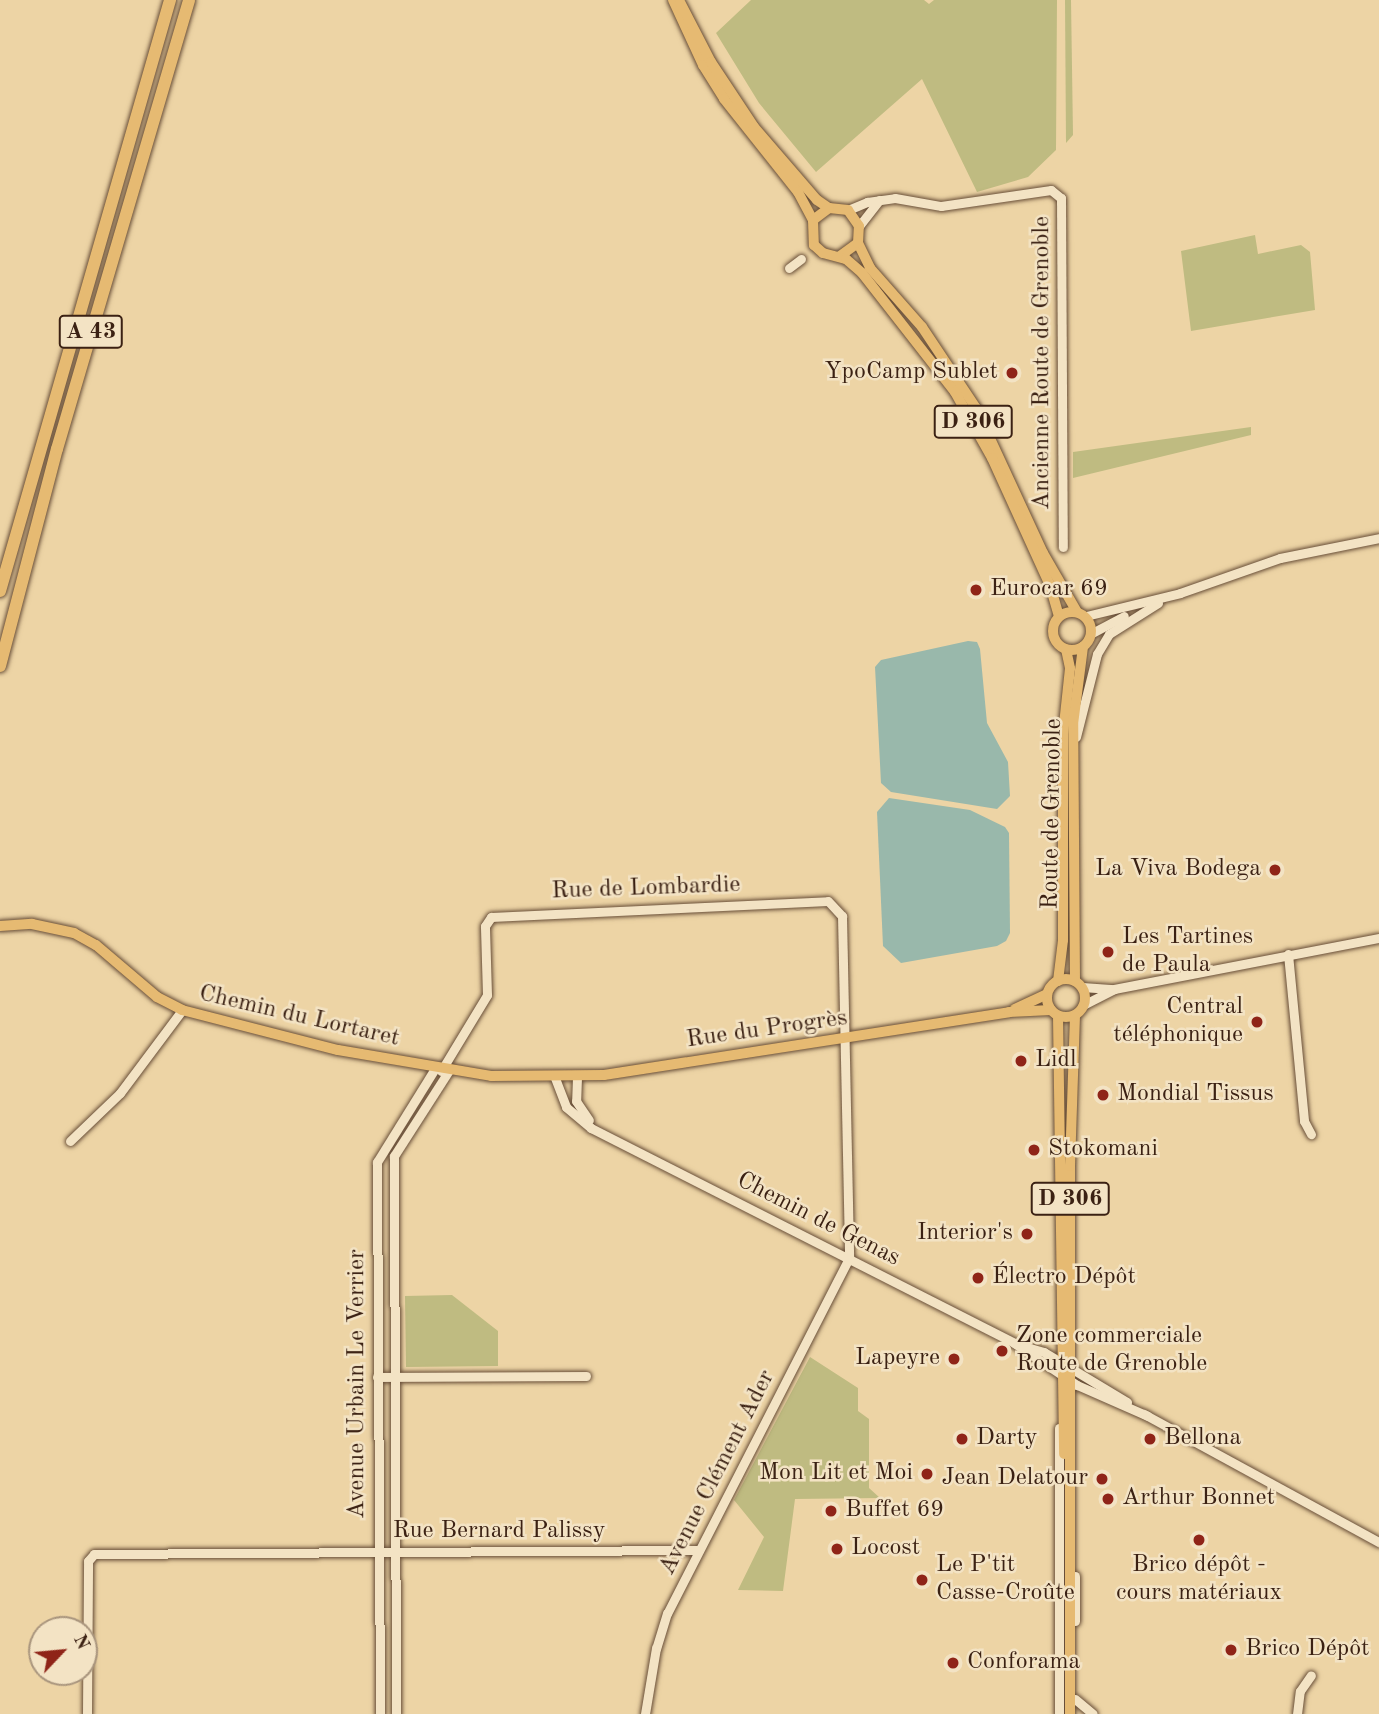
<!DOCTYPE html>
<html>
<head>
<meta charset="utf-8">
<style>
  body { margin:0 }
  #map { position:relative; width:1379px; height:1714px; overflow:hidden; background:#edd4a5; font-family:"Old Standard TT",serif }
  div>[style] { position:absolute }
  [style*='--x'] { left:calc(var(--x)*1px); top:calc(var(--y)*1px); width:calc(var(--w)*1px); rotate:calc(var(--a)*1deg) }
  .green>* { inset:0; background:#bfbb81 }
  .water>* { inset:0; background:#99b8ab }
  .roads { filter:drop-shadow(0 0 2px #684e38) drop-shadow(0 0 2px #684e38) }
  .minor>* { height:9px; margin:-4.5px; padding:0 4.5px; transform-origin:4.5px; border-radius:4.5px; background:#f3e3c4 }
  .major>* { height:10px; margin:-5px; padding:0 5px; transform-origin:5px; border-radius:5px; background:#e6ba72 }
  .major>.ring { margin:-5px; padding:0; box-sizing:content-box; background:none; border:10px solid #e6ba72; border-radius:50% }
  .highway>* { height:12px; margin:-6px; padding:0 6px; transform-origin:6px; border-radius:6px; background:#e6ba72 }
  .dots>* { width:19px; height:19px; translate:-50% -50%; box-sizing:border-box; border:4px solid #f3e3c4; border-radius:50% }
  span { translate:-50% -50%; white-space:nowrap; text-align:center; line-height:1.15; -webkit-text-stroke:5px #f3e3c4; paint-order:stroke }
  .shield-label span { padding:2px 5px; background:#f3e3c4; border:2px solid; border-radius:5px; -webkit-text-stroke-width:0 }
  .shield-label { font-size:23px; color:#3b2113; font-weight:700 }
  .street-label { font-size:24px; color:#3b2113 }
  .poi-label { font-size:24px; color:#3b2113 }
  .right { translate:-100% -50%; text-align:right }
  .left { translate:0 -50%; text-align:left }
  .north { position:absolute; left:28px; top:1616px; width:70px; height:70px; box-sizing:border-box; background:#f3e3c4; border:2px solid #a9957d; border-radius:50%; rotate:64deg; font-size:19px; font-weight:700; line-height:28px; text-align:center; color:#3b2113 }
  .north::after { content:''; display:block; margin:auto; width:24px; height:32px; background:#8f2418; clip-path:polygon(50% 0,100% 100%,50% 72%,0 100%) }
</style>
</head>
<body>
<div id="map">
  <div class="green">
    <i style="clip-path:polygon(751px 0,924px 0,929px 4px,934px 0,1057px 0,1056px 150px,1028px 177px,977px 192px,922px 79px,816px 172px,759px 103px,716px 33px)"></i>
    <i style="clip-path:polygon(1065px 0,1071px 0,1073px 135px,1066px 143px)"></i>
    <i style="clip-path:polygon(1255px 235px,1258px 254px,1301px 245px,1310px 252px,1315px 310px,1191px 331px,1181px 251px)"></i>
    <i style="clip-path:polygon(1251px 427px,1251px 435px,1073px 478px,1073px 452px)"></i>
    <i style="clip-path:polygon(452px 1295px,498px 1331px,498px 1366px,406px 1367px,405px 1296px)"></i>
    <i style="clip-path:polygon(810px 1357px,858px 1388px,858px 1411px,869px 1419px,869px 1488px,880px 1498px,795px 1499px,783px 1591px,738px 1590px,764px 1537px,734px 1500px)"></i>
  </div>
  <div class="water">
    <i style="clip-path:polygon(968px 641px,977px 642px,980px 649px,987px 723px,1008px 762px,1010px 796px,997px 809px,891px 792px,881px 783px,875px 667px,881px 660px)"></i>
    <i style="clip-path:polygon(889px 798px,970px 810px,1005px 827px,1009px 833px,1010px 933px,1006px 941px,997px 946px,901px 963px,883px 946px,877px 812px)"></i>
  </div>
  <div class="roads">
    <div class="minor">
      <i style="--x:848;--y:210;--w:21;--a:-23"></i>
      <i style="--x:867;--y:202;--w:28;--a:-8"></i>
      <i style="--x:895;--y:198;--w:47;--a:9.9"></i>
      <i style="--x:941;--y:206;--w:111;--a:-8.3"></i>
      <i style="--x:1051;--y:190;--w:13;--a:39"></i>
      <i style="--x:1061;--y:198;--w:349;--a:89.7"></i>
      <i style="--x:859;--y:226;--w:33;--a:-52"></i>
      <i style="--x:789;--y:268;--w:15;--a:-37"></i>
      <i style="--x:1086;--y:616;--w:97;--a:-13.7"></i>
      <i style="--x:1180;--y:593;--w:106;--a:-19.3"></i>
      <i style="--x:1280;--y:558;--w:101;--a:-11.4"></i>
      <i style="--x:1092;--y:633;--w:36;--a:-28"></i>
      <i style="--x:1076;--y:737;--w:86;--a:-75.8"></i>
      <i style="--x:1097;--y:654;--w:23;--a:-59"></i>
      <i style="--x:1109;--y:634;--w:58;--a:-32.3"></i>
      <i style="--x:1288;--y:954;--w:168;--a:84.5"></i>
      <i style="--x:1304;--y:1121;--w:15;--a:62"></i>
      <i style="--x:1082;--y:987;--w:32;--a:4"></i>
      <i style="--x:1114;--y:989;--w:270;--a:-10.9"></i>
      <i style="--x:1085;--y:1004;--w:33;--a:-27"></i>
      <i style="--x:441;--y:1071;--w:89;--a:-58.8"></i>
      <i style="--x:487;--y:995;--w:69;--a:-91.7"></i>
      <i style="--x:485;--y:926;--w:11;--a:-56"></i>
      <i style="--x:491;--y:917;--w:337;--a:-2.7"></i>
      <i style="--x:828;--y:901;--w:21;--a:47"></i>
      <i style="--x:842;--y:916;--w:342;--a:88.8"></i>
      <i style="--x:849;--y:1258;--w:399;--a:117.1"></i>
      <i style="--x:667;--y:1613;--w:37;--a:107"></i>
      <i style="--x:656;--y:1648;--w:67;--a:99.5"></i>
      <i style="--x:577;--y:1077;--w:24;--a:92"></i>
      <i style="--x:576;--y:1101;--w:23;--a:56"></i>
      <i style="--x:555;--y:1078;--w:31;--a:69"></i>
      <i style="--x:566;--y:1107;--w:33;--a:40"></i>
      <i style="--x:591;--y:1128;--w:475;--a:26.9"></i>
      <i style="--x:1014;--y:1343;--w:76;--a:33.7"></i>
      <i style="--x:1077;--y:1385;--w:77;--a:23.6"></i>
      <i style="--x:70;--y:1141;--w:69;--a:-43.8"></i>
      <i style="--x:120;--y:1093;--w:104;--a:-53.2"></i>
      <i style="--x:1016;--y:1344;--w:29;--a:16"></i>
      <i style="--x:1044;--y:1352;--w:97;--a:31.1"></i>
      <i style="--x:377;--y:1377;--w:209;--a:-0.3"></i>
      <i style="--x:1144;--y:1414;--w:268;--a:28.6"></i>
      <i style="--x:1075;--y:1621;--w:45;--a:-90"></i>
      <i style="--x:1075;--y:1699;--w:23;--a:40"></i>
      <i style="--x:87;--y:1714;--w:153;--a:-89.6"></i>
      <i style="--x:88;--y:1561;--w:9;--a:-49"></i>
      <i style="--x:94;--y:1554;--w:605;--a:-0.38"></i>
      <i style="--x:380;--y:1714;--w:552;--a:-90.31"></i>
      <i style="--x:377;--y:1162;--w:108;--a:-58.2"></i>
      <i style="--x:396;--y:1714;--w:558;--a:-90.21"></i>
      <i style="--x:394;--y:1156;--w:100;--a:-57.3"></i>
      <i style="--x:1059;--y:1714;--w:286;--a:-90"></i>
      <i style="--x:1297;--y:1714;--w:23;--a:-83"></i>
      <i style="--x:1300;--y:1691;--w:19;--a:-55"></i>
    </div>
    <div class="major">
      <i style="--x:673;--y:0;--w:72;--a:65.2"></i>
      <i style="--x:703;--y:65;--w:40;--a:58"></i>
      <i style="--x:724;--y:99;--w:119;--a:51.5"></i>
      <i style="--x:798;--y:192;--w:32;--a:62"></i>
      <i style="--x:680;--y:2;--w:68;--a:62.7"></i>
      <i style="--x:711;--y:62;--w:78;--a:56.5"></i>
      <i style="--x:754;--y:127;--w:96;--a:49.2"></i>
      <i style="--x:817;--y:200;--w:14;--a:34"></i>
      <i style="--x:858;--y:243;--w:28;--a:64"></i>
      <i style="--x:870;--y:268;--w:79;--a:48.6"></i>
      <i style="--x:922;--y:327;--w:97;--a:56.3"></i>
      <i style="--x:976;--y:408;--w:160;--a:65.2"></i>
      <i style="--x:1043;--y:553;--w:68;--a:60"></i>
      <i style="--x:840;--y:256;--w:22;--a:-36"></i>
      <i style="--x:858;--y:243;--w:17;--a:-87"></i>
      <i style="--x:859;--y:226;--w:19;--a:-125"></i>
      <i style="--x:848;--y:210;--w:19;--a:-174"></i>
      <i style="--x:829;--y:208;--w:20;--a:143"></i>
      <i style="--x:813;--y:220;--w:25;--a:88"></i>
      <i style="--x:814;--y:245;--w:12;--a:42"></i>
      <i style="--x:823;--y:253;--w:24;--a:15"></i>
      <i style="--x:846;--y:259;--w:21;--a:41"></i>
      <i style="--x:862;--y:273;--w:151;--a:52"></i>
      <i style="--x:955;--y:392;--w:76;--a:60.7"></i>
      <i style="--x:992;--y:458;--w:140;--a:65.5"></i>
      <i style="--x:1050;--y:585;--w:32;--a:74"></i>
      <i class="ring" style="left:1053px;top:612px;width:28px;height:28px"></i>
      <i style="--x:0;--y:926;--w:32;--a:-4"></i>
      <i style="--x:32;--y:924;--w:43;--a:12.1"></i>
      <i style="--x:74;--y:933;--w:25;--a:29"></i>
      <i style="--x:96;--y:945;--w:80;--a:40.4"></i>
      <i style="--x:157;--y:997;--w:28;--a:27"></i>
      <i style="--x:182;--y:1010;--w:161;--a:14.4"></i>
      <i style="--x:338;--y:1050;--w:155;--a:9.6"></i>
      <i style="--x:491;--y:1076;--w:113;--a:-0.5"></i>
      <i style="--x:604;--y:1075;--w:410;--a:-8.8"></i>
      <i style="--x:1009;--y:1012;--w:42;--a:-2.7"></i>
      <i class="ring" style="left:1047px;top:979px;width:28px;height:28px"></i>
      <i style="--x:1058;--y:981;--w:41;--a:-83"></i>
      <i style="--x:1063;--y:940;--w:206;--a:-90"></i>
      <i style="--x:1063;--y:734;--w:66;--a:-83.9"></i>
      <i style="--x:1070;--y:668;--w:19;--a:-102"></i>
      <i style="--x:1075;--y:981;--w:257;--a:-90.4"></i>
      <i style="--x:1073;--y:724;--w:78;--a:-82.6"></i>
      <i style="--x:1015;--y:1009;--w:35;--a:-25"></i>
      <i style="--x:1058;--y:1016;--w:438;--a:89.2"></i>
      <i style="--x:1070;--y:1714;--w:548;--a:-90"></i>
      <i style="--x:1070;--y:1166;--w:150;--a:-88.1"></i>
    </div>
    <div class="highway">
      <i style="--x:0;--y:591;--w:615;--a:-73.95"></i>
      <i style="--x:0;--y:666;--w:224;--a:-75.3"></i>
      <i style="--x:57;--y:449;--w:468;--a:-73.6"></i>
    </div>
  </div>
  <div class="dots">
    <i style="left:1012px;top:373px;background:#8f2418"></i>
    <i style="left:976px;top:590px;background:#8f2418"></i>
    <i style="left:1275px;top:870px;background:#8f2418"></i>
    <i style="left:1108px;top:952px;background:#8f2418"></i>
    <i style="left:1257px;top:1022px;background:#8f2418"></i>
    <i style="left:1021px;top:1061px;background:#8f2418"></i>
    <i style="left:1103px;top:1095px;background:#8f2418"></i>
    <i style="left:1034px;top:1150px;background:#8f2418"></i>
    <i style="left:1027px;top:1234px;background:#8f2418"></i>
    <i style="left:978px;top:1278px;background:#8f2418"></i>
    <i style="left:1002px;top:1351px;background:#8f2418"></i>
    <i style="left:954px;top:1359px;background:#8f2418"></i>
    <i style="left:962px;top:1439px;background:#8f2418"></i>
    <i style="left:1150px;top:1439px;background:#8f2418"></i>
    <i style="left:927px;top:1474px;background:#8f2418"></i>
    <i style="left:1102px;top:1479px;background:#8f2418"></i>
    <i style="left:1108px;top:1499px;background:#8f2418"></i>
    <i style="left:831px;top:1511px;background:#8f2418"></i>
    <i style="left:1199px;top:1540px;background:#8f2418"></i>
    <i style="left:837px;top:1549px;background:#8f2418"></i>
    <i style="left:922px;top:1580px;background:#8f2418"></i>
    <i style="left:1231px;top:1650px;background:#8f2418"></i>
    <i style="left:953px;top:1663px;background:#8f2418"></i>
  </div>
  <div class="shield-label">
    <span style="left:91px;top:332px">A 43</span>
    <span style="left:973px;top:422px">D 306</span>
    <span style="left:1070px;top:1199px">D 306</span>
  </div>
  <div class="street-label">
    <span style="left:1043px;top:363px;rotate:-90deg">Ancienne Route de Grenoble</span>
    <span style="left:1053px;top:814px;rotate:-89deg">Route de Grenoble</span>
    <span style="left:646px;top:889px;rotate:-2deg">Rue de Lombardie</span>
    <span style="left:299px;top:1017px;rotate:13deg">Chemin du Lortaret</span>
    <span style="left:767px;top:1030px;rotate:-8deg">Rue du Progrès</span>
    <span style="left:818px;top:1220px;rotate:27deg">Chemin de Genas</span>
    <span style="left:358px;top:1384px;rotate:-90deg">Avenue Urbain Le Verrier</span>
    <span style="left:718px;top:1473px;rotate:-63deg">Avenue Clément Ader</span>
    <span style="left:499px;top:1532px">Rue Bernard Palissy</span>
  </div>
  <div class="poi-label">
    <span class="right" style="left:998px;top:373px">YpoCamp Sublet</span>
    <span class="left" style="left:990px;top:590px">Eurocar 69</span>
    <span class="right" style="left:1261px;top:870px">La Viva Bodega</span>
    <span class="left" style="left:1122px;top:952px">Les Tartines<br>de Paula</span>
    <span class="right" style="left:1243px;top:1022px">Central<br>téléphonique</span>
    <span class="left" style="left:1035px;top:1061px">Lidl</span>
    <span class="left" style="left:1117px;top:1095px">Mondial Tissus</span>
    <span class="left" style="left:1048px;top:1150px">Stokomani</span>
    <span class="right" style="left:1013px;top:1234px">Interior's</span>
    <span class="left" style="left:992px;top:1278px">Électro Dépôt</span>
    <span class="left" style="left:1016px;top:1351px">Zone commerciale<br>Route de Grenoble</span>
    <span class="right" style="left:940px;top:1359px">Lapeyre</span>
    <span class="left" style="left:976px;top:1439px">Darty</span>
    <span class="left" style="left:1164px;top:1439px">Bellona</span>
    <span class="right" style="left:913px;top:1474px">Mon Lit et Moi</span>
    <span class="right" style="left:1088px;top:1479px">Jean Delatour</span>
    <span class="left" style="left:1122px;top:1499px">Arthur Bonnet</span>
    <span class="left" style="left:845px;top:1511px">Buffet 69</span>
    <span class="left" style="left:851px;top:1549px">Locost</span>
    <span class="left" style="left:936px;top:1580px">Le P'tit<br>Casse-Croûte</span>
    <span style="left:1199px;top:1580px">Brico dépôt -<br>cours matériaux</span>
    <span class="left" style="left:1245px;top:1650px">Brico Dépôt</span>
    <span class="left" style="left:967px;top:1663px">Conforama</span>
  </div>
  <div class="north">N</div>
</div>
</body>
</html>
